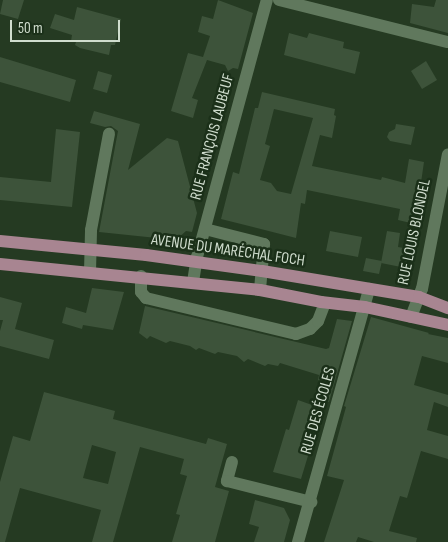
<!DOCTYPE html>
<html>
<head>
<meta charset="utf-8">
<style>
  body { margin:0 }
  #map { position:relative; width:448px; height:542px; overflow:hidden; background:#253a22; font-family:"Sofia Sans Condensed",sans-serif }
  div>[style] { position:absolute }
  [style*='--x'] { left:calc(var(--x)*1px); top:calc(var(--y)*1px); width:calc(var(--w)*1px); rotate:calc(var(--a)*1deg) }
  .building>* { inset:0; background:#3d533a }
  .minor>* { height:12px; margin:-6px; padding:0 6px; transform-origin:6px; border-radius:6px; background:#60785d }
  .major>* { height:12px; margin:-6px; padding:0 6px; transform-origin:6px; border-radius:6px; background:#a88591 }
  span { translate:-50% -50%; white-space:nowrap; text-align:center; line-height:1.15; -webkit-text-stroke:5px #1b3019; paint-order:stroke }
  .street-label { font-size:16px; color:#d0ddce }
  .scale { position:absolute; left:10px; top:20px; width:110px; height:22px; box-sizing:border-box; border:2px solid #d0ddce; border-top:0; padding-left:6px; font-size:15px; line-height:18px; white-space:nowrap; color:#d0ddce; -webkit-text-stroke:4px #1b3019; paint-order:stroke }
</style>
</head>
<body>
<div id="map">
  <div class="building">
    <i style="clip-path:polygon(3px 0,24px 0,18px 19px,0 14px)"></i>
    <i style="clip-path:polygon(218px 0,253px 13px,238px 69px,233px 68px,228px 71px,225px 65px,207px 60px,192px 98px,198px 100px,193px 118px,171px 111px,188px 53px,203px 57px,210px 36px,198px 32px,202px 16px,213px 19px)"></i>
    <i style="clip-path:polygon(436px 0,448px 0,448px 33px,410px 23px,412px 4px,434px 7px)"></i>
    <i style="clip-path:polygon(77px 7px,121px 19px,115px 45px,111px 45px,109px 55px,80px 48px,75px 45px,76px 42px,71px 41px,72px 35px,50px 28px,55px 14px,74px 20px)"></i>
    <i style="clip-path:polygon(289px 33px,307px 38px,309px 33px,344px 42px,343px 48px,360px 52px,355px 74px,284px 55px)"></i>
    <i style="clip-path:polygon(0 57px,76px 80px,70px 102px,0 82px)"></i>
    <i style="clip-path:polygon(426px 61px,437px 80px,422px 89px,411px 71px)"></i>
    <i style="clip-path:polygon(98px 71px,112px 75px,107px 93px,93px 89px)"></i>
    <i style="clip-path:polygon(evenodd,262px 92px,335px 109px,334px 115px,336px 116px,332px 138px,320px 135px,312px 166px,381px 180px,382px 177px,405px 183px,409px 159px,424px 162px,415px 224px,398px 220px,400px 209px,307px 190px,305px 204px,301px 203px,296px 238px,221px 219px,233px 172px,239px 174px,255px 108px,258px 108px,262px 92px,274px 109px,313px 118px,291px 194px,277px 191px,271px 183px,260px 180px,270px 146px,265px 144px,274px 109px)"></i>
    <i style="clip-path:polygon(94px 111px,140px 124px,128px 170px,167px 138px,178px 141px,197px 213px,192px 232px,186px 231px,176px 240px,99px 232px,118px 131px,111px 126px,105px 127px,90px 123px)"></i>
    <i style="clip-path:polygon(396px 124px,415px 127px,411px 145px,390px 141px,387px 137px,389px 132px,395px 129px)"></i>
    <i style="clip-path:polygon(56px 129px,80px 132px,72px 207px,0 200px,0 177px,51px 182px)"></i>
    <i style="clip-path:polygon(330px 231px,362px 237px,358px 257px,326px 251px)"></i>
    <i style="clip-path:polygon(387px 231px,400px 233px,398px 247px,410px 249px,406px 268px,381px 263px)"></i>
    <i style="clip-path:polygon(366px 258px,382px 261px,379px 274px,363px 271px)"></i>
    <i style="clip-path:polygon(92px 288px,124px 292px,113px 330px,83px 325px,82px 329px,62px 323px,66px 307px,86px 313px)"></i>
    <i style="clip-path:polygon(0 297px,22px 303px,15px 329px,54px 340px,49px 359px,0 346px,0 331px,3px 320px,0 320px)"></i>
    <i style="clip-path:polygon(145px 306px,326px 349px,329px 348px,337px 319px,352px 321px,329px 402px,321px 399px,326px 382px,318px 380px,319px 375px,280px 363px,278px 366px,268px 364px,265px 366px,248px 359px,244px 362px,237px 356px,218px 352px,215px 354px,199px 348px,196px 350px,190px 346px,170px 341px,166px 343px,150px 336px,147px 339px,139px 333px)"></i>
    <i style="clip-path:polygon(371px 317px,429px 333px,428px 334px,448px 338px,448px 363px,422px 356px,414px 385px,448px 395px,448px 407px,434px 402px,427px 430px,448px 436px,448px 459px,421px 451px,407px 498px,400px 496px,389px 531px,417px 538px,416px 542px,374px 542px,358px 537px,356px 542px,324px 542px,344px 480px,327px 476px,346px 407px,344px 406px)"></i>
    <i style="clip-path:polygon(evenodd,44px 392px,115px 411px,113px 419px,206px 444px,208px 438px,227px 444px,215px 487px,229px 491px,215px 542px,172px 542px,180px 515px,176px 514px,187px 476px,180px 474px,184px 459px,140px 447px,113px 542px,92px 542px,101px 510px,20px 488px,5px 542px,0 542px,0 482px,13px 436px,30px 441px,44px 392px,92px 445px,116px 452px,108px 484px,83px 478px,92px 445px)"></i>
    <i style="clip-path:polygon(298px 400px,312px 405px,305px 434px,314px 436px,301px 479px,273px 472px,286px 429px,289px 430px)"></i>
    <i style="clip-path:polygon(255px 500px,284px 508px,290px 520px,284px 542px,254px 542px,259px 527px,249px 524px)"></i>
  </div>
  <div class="minor">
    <i style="--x:279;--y:0;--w:174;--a:14"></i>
    <i style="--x:205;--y:229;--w:61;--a:14.3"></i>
    <i style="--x:264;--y:244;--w:46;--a:95"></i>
    <i style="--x:90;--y:272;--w:42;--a:-88.6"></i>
    <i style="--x:91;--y:230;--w:98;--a:-79.4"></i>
    <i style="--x:141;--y:276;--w:16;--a:90"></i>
    <i style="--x:141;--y:292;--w:8;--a:50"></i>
    <i style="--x:146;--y:298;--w:154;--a:13.5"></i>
    <i style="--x:296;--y:334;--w:15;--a:-20"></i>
    <i style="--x:310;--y:329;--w:11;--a:-45"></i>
    <i style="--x:318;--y:321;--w:19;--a:-69"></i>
    <i style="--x:193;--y:282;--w:25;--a:-81"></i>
    <i style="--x:197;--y:257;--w:266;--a:-74.8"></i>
    <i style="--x:411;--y:317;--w:30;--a:-69"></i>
    <i style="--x:422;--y:289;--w:137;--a:-79.1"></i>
    <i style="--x:232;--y:462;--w:20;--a:105"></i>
    <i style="--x:227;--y:481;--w:87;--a:14"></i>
    <i style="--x:298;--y:542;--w:263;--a:-74.3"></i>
  </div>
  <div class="major">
    <i style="--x:0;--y:241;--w:147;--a:5.5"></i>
    <i style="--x:146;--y:255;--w:117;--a:7.9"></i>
    <i style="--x:262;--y:271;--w:159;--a:9.4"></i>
    <i style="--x:419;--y:297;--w:31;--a:21"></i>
    <i style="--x:0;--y:264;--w:261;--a:5.7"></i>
    <i style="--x:260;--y:290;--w:62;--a:11.1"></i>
    <i style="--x:321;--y:302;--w:44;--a:6.5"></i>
    <i style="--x:365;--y:307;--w:85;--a:12.2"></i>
  </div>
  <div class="street-label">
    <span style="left:213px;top:137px;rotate:-75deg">RUE FRANÇOIS LAUBEUF</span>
    <span style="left:415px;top:232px;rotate:-78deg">RUE LOUIS BLONDEL</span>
    <span style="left:228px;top:251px;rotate:8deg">AVENUE DU MARÉCHAL FOCH</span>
    <span style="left:319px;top:411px;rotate:-74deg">RUE DES ÉCOLES</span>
  </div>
  <div class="scale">50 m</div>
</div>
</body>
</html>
